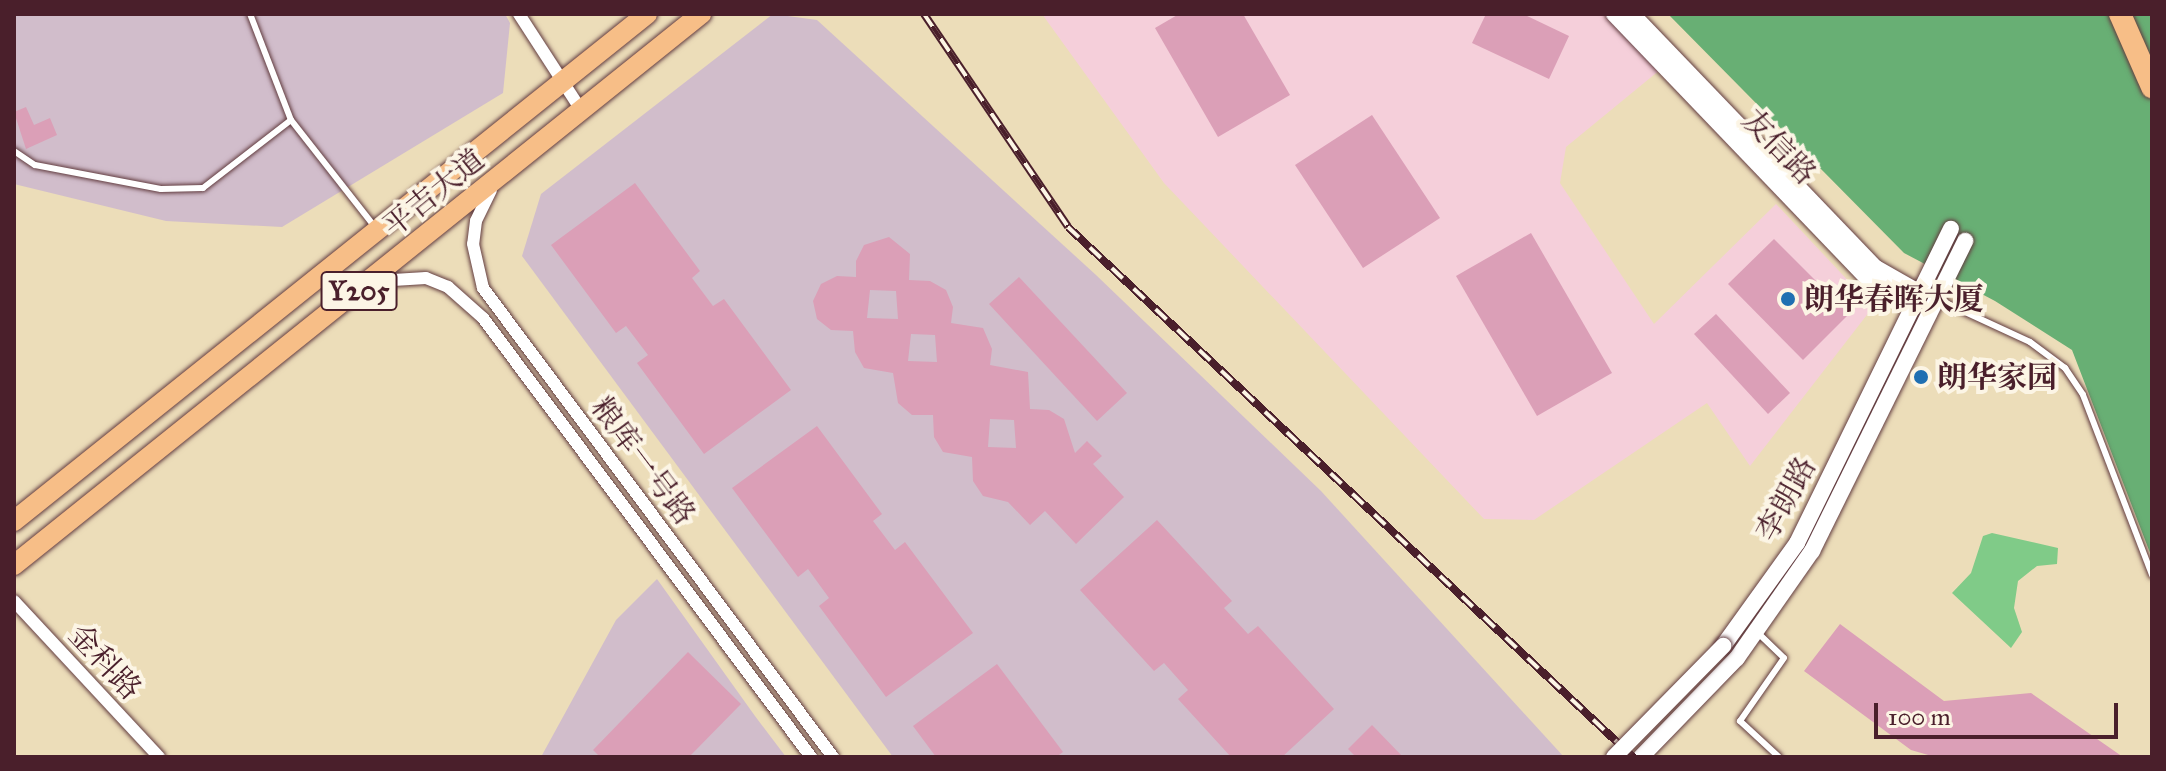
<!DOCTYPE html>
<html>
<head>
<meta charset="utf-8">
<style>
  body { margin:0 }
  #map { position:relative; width:2166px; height:771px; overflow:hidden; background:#ecddb9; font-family:"IM FELL Great Primer","Noto Serif SC",serif }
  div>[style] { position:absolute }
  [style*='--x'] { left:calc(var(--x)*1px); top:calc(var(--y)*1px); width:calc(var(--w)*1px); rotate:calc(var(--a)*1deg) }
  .built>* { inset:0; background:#f5cfda }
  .industrial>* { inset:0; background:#d1bdcb }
  .green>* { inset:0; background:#80cb88 }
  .forest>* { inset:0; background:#68af74 }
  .building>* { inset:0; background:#db9fb7 }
  .roads { filter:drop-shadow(0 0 2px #623c40) drop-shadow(0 0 2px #623c40) }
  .service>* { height:6px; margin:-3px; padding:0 3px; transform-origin:3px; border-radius:3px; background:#fff }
  .minor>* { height:12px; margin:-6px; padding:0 6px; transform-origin:6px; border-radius:6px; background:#fff }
  .tertiary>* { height:16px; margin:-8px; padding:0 8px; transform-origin:8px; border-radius:8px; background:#fff }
  .primary>* { height:20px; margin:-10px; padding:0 10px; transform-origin:10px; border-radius:10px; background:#f7be87 }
  .motorway>* { height:22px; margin:-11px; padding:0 11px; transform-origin:11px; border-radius:11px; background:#f7be87 }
  .rail>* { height:8px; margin-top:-4px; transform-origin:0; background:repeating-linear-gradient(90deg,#fcf5e5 0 15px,#4a1f2b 0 30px); box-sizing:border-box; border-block:2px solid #4a1f2b }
  .bridges { filter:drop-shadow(0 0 2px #623c40) drop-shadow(0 0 2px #623c40) }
  .tertiary-bridge>* { height:16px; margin:-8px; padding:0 8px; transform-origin:8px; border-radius:8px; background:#fff }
  .dots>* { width:22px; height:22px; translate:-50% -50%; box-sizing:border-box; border:4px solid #fcf5e5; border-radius:50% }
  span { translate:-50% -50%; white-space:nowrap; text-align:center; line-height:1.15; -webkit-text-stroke:8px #fcf5e5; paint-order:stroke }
  .shield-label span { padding:2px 6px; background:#fcf5e5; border:2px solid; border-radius:6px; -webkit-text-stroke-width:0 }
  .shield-label { font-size:28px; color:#4a1f2b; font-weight:700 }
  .street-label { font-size:30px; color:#4a1f2b }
  .poi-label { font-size:30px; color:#4a1f2b; font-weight:700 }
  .left { translate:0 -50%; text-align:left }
  .frame { position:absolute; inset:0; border:16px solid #4a1f2b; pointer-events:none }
  .scale { position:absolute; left:1874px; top:703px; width:244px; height:36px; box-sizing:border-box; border:4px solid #4a1f2b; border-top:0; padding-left:10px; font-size:24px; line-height:28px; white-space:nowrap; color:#4a1f2b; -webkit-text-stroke:6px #fcf5e5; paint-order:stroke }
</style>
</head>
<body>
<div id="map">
  <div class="built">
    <i style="clip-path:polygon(1042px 14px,1610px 14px,1661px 69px,1566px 147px,1560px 183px,1654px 324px,1776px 204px,1873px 307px,1750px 466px,1707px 403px,1534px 520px,1484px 519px,1164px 183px)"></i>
  </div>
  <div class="industrial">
    <i style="clip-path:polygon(14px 14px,505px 14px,510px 23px,503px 93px,282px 227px,166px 221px,14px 184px)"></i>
    <i style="clip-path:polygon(773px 14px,817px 20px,1096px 275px,1321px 491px,1564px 757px,893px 757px,522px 256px,541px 194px)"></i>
    <i style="clip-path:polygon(657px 579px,755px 716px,786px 757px,541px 757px,616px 620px)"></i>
  </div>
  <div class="green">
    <i style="clip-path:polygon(1992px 533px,2058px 548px,2057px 564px,2037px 566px,2018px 581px,2014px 608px,2022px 632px,2011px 648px,1952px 593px,1971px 573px,1983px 536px)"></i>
  </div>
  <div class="forest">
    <i style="clip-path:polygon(1668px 14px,2152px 14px,2152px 558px,2072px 350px,1995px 301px,1904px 253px)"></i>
  </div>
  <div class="building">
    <i style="clip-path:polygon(1179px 14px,1243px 14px,1290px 95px,1218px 137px,1155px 28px)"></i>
    <i style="clip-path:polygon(1486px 14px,1523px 14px,1569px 36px,1549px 79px,1472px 43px)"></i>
    <i style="clip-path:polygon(26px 107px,34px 125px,50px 118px,57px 135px,26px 149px,14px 112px)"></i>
    <i style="clip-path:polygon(1372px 115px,1440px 218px,1363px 268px,1295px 165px)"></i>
    <i style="clip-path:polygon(635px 183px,700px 271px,692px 278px,713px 306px,724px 299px,791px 390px,704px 454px,637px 363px,648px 355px,626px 326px,616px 333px,551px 245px)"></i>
    <i style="clip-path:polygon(1531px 233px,1612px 373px,1537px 416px,1456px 276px)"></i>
    <i style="clip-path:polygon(evenodd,889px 237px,910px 254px,909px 280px,930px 281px,946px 290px,953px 307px,951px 323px,983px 328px,992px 349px,990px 365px,1028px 372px,1030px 409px,1049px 410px,1064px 419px,1075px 453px,1087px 441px,1102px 456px,1093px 464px,1124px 497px,1076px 544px,1045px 511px,1030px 525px,1008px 502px,983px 496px,973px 481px,972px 457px,943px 452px,934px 437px,933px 415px,912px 415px,898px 403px,893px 373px,864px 368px,855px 352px,853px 331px,831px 330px,817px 319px,813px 301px,821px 284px,837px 276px,856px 277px,856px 261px,864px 245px,889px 237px,870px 290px,896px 291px,898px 319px,867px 318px,870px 290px,889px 237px,911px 334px,935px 335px,937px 362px,908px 361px,911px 334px,889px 237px,990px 419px,1014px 420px,1016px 448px,988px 447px,990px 419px)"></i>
    <i style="clip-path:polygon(1774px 239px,1849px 314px,1803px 360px,1728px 284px)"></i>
    <i style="clip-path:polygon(1019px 277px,1127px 393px,1097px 421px,989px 304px)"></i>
    <i style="clip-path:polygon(1716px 314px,1790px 393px,1768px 414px,1694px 334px)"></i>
    <i style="clip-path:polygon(817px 426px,882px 514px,873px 521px,895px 550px,905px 542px,973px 633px,886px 697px,819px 606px,829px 598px,808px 569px,798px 577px,732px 488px)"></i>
    <i style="clip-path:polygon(1157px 520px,1232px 601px,1224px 608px,1248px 634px,1258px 626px,1334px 709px,1282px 757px,1231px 757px,1178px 699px,1188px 690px,1164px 663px,1154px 671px,1080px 590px)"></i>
    <i style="clip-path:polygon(1840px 624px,1944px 701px,2031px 693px,2123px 757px,1935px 757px,1911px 750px,1804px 671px)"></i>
    <i style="clip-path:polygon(688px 652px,741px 704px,689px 757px,600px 757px,593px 750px)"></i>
    <i style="clip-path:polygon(997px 664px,1063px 752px,1056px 757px,936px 757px,913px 726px)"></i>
    <i style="clip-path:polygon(1372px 725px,1403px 757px,1356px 757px,1348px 749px)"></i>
  </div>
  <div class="roads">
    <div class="service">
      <i style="--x:291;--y:120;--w:136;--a:51.9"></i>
      <i style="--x:14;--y:151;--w:25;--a:34"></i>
      <i style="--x:35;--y:165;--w:128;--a:10.8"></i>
      <i style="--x:161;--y:189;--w:42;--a:-1.4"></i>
      <i style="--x:203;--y:188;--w:111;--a:-37.7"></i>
      <i style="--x:291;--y:120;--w:114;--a:-111.1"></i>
      <i style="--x:1937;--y:299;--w:102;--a:24.8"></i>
      <i style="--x:2030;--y:342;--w:44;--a:36.6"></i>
      <i style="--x:2065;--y:368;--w:32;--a:56"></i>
      <i style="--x:2083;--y:395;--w:193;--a:69"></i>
      <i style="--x:1757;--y:632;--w:37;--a:44"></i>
      <i style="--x:1784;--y:658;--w:77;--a:124.9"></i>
      <i style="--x:1740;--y:721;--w:53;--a:42.7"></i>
    </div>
    <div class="minor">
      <i style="--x:519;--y:14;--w:114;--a:57.1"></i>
      <i style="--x:491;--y:190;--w:34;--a:116"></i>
      <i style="--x:476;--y:221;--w:23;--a:97"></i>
      <i style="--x:473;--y:244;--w:45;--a:77.2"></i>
      <i style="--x:483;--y:288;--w:585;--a:53.27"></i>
      <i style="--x:377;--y:281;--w:49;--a:-3.5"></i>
      <i style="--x:426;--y:278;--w:24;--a:22"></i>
      <i style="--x:448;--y:287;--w:47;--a:41.5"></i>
      <i style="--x:483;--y:318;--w:548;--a:53.23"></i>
      <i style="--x:14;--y:601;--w:213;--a:47.1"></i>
    </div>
    <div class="tertiary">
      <i style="--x:1614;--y:14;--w:368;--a:46.2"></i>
      <i style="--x:1869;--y:280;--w:52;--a:31"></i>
      <i style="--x:1632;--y:14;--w:352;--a:46.2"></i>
      <i style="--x:1876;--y:268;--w:51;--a:29.6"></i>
      <i style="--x:1723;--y:646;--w:127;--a:-54.3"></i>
      <i style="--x:1797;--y:543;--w:350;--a:-63.9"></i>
      <i style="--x:1641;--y:757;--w:138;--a:-45.9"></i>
      <i style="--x:1737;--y:658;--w:131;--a:-55"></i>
      <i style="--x:1812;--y:551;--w:346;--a:-63.7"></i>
    </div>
    <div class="primary">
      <i style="--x:14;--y:521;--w:811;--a:-38.69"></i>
      <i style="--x:14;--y:565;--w:881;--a:-38.73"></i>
    </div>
    <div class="motorway">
      <i style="--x:2120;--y:14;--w:80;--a:66.3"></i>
    </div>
  </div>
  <div class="rail">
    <i style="--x:924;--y:14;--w:257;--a:55.9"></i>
    <i style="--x:1068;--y:227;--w:775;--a:43.17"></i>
  </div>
  <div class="bridges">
    <div class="tertiary-bridge">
      <i style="--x:1614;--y:757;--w:156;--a:-45.5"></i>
    </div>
  </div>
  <div class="dots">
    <i style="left:1788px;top:299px;background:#1f6fb2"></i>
    <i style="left:1921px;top:377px;background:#1f6fb2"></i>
  </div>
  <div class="shield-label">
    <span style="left:359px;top:291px">Y205</span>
  </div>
  <div class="street-label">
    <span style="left:1779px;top:147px;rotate:46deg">友信路</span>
    <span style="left:434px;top:193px;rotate:-39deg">平吉大道</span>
    <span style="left:643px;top:461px;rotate:53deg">粮库一号路</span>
    <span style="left:1786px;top:499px;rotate:-61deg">李朗路</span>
    <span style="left:105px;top:662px;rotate:47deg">金科路</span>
  </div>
  <div class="poi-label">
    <span class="left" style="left:1804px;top:299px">朗华春晖大厦</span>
    <span class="left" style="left:1937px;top:377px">朗华家园</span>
  </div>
  <div class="frame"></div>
  <div class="scale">100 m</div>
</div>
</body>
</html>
